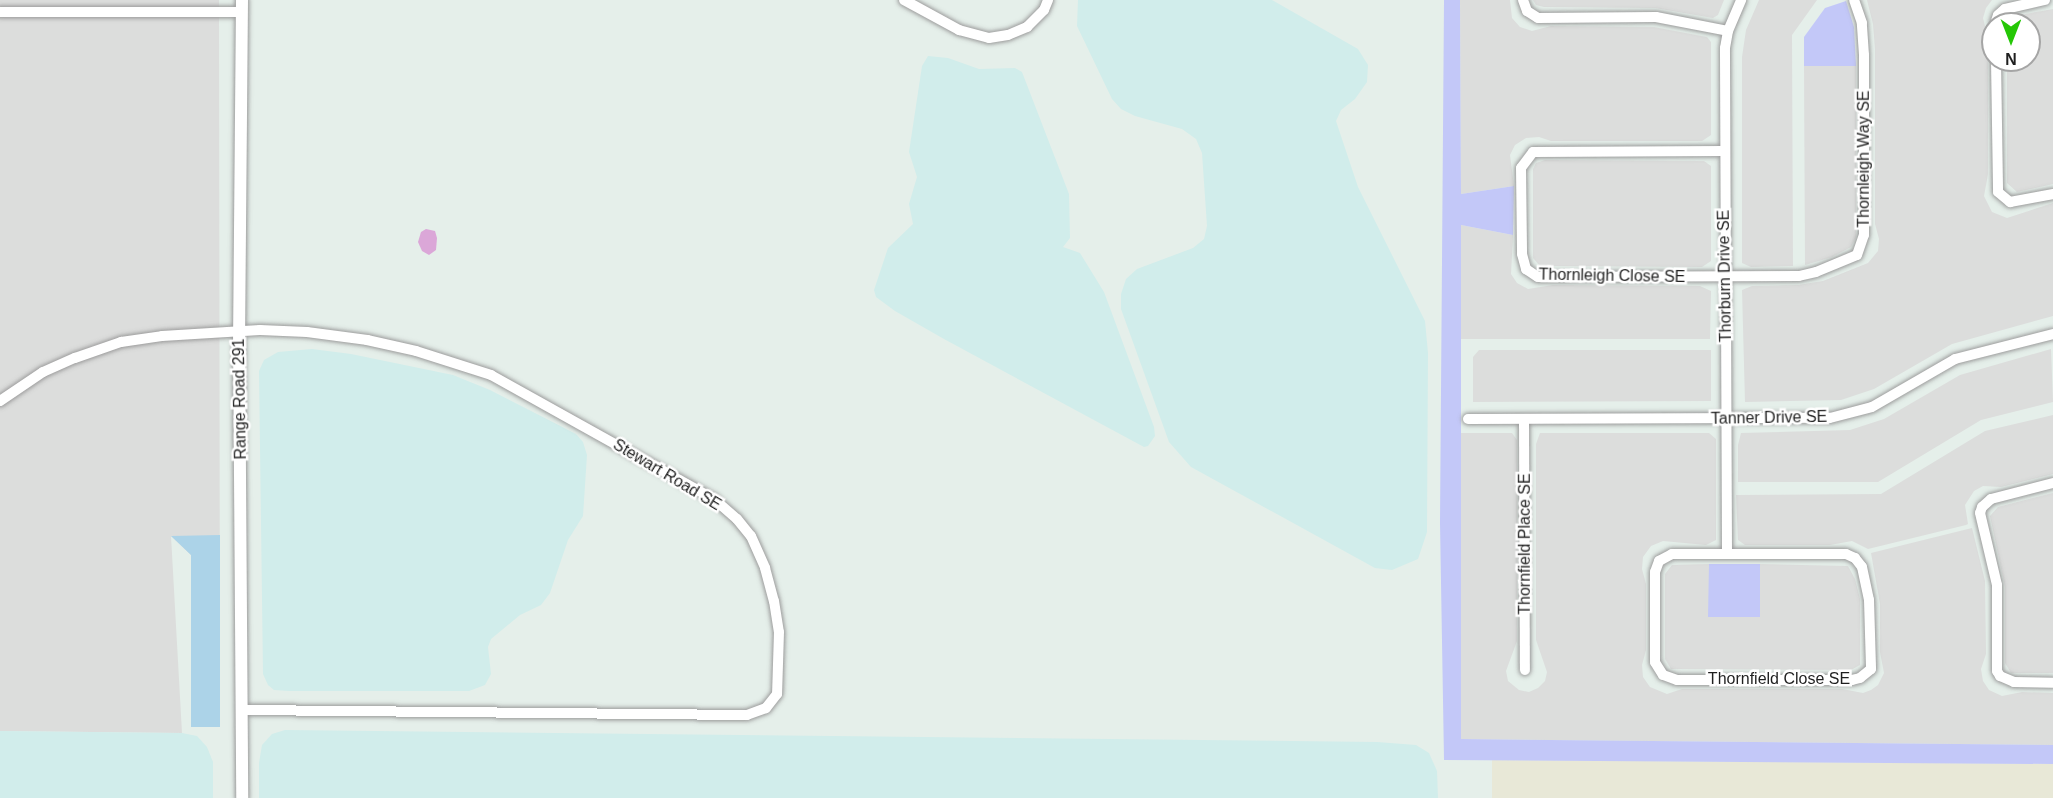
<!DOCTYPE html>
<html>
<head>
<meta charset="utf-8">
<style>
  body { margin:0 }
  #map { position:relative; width:2053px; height:798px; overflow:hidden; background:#e5efea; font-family:Helvetica,sans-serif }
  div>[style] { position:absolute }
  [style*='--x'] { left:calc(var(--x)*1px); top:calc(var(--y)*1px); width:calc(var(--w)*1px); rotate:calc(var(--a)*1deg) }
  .residential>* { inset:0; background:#dcdddc }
  .industrial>* { inset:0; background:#e8e8d7 }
  .farmland>* { inset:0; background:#d1edeb }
  .grass>* { inset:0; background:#acd3e8 }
  .park>* { inset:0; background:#c3c8f8 }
  .water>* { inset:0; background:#dba7d8 }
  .roads { filter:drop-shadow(0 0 2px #9c9c9c) drop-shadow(0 0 2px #9c9c9c) }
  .minor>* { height:10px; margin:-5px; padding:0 5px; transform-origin:5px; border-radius:5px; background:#fff }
  .tertiary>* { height:12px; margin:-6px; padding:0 6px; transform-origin:6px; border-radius:6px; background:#fff }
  span { translate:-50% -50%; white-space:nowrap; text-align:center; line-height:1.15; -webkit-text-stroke:5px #fff; paint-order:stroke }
  .street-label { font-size:16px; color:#1f1f1f }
  .north { position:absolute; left:1981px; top:12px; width:60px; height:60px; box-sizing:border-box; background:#fff; border:2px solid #a5a5a5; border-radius:50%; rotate:180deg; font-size:16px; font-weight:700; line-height:24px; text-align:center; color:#1f1f1f }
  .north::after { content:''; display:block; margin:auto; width:21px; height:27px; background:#25c706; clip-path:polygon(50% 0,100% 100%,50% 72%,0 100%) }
</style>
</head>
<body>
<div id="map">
  <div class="residential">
    <i style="clip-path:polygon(0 0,219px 0,220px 727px,191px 727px,191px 555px,171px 536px,182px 733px,0 731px)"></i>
    <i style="clip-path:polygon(1460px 0,1510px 0,1512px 18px,1520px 27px,1532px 31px,1551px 26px,1654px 27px,1707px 37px,1711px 42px,1711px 135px,1702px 141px,1551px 141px,1539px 137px,1526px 138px,1515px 145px,1510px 155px,1514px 186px,1461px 194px)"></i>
    <i style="clip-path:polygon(1533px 0,1724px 0,1718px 15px,1713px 18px,1655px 8px,1544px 7px,1536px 5px)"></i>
    <i style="clip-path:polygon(1759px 0,1817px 0,1792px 35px,1793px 266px,1751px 267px,1742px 263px,1742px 57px,1746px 30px)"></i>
    <i style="clip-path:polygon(1867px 0,1992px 0,1986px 8px,1983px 18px,1988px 38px,1988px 174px,1984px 196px,1992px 212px,2007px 218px,2053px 203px,2053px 316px,1952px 344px,1874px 389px,1841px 400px,1745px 402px,1742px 290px,1752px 286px,1798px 285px,1823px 281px,1868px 263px,1878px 251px,1879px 239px,1875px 224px,1875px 49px,1873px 24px)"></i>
    <i style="clip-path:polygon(2053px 9px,2053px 184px,2017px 192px,2007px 183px,2007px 60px,2029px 60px,2029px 24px,2007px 24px,2015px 16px)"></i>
    <i style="clip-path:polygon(1804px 66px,1856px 66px,1856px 237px,1851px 247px,1832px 257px,1805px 265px)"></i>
    <i style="clip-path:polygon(1545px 160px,1704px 161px,1711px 166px,1711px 261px,1702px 267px,1540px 266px,1533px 258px,1533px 169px,1536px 163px)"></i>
    <i style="clip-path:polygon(1461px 225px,1513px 235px,1511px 274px,1517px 283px,1528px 289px,1553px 285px,1700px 286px,1711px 291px,1710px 339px,1461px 339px)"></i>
    <i style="clip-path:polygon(2051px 349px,2053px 402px,1981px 420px,1878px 482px,1738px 482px,1738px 445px,1741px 433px,1850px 430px,1884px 419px,1960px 375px)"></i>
    <i style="clip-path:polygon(1479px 350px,1711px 350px,1711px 401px,1473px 402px,1473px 357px)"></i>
    <i style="clip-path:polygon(2053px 415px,2053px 474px,2001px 487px,1983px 486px,1974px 491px,1965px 505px,1968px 524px,1966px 525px,1868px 549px,1852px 541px,1830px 545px,1745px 545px,1738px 540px,1736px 495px,1881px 494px,1985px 431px)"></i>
    <i style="clip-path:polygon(1461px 433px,1512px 433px,1517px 440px,1517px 641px,1506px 671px,1508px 681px,1519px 690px,1529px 692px,1538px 688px,1545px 681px,1547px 672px,1536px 640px,1536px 444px,1540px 433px,1709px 433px,1716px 439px,1716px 540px,1706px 545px,1663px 541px,1651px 546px,1643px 557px,1642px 569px,1646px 584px,1646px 650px,1642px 665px,1643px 677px,1650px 687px,1667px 694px,1682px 689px,1842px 689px,1863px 693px,1871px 690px,1878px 685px,1884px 673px,1880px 652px,1880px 604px,1871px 553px,1972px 528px,1985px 581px,1986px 654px,1981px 669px,1983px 681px,1989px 690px,2002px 696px,2022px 692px,2053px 693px,2053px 745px,1461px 739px)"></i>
    <i style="clip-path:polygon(2053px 493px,2053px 673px,2011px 673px,2005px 663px,2005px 587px,1990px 516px,1998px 507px)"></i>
    <i style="clip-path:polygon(1709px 564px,1709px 617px,1759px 617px,1760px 564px,1848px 566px,1855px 579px,1860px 599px,1860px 665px,1851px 670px,1671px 669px,1665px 659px,1665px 574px,1672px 565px)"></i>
  </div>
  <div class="industrial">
    <i style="clip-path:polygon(1492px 760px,2053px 764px,2053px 798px,1492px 798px)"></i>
  </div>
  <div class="farmland">
    <i style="clip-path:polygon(1078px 0,1272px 0,1358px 49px,1368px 65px,1367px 82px,1355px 99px,1341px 110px,1336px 121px,1358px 187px,1425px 321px,1428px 353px,1427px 532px,1418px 559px,1392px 570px,1375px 568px,1191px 467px,1169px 442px,1121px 309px,1121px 294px,1126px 279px,1137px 269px,1193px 248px,1204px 239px,1207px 226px,1202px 153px,1196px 139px,1182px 129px,1135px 116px,1121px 109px,1112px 99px,1077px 26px)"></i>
    <i style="clip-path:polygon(928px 56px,948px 58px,979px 69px,1015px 68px,1022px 72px,1069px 194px,1070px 238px,1063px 247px,1080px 253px,1104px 292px,1154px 427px,1155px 436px,1148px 446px,1144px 447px,944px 339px,895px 311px,876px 297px,874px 290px,888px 248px,913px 224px,909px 204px,917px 177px,909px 152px,922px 66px)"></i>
    <i style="clip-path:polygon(312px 349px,351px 354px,453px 375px,490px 390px,576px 434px,583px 442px,587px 455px,583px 516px,568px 540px,550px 593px,541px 605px,520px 615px,491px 639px,488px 647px,491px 674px,485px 685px,469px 691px,289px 691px,274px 690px,268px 685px,263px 674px,259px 371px,264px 360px,278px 352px)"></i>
    <i style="clip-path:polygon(285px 730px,1377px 742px,1416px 745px,1429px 753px,1437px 771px,1438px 798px,259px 798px,259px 763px,262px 745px,272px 734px)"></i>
    <i style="clip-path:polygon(0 731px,182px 733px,197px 736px,207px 747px,213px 762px,213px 798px,0 798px)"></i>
  </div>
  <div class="grass">
    <i style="clip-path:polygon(220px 535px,220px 727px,191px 727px,191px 555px,171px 536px)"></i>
  </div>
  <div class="park">
    <i style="clip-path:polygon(1444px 0,1460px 0,1461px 194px,1514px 186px,1513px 235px,1461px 225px,1461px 739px,2053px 745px,2053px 764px,1444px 760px,1440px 523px)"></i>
    <i style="clip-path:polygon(1846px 1px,1854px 27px,1856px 66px,1804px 66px,1804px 37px,1825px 8px)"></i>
    <i style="clip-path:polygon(1709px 564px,1760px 564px,1760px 617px,1708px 617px)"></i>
  </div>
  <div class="water">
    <i style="clip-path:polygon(426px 229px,435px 231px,437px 238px,436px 250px,429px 255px,422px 251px,418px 242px,421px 232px)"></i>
  </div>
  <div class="roads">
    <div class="minor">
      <i style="--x:904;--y:0;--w:63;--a:28.6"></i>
      <i style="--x:959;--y:30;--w:31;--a:15"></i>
      <i style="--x:989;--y:38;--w:19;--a:-9"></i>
      <i style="--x:1008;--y:35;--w:21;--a:-23"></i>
      <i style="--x:1027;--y:27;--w:24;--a:-45"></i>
      <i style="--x:1044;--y:10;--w:11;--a:-68"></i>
      <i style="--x:1523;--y:0;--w:12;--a:70"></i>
      <i style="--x:1527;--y:11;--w:13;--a:32"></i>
      <i style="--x:1538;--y:18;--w:118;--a:-0.5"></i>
      <i style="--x:1656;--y:17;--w:73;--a:11"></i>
      <i style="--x:0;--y:12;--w:242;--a:0"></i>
      <i style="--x:1995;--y:24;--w:9;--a:-72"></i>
      <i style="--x:1998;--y:15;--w:9;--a:-41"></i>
      <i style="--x:2005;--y:9;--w:41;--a:-12.7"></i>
      <i style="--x:1996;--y:60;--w:132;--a:89.1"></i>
      <i style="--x:1998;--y:192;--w:16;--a:40"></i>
      <i style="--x:2010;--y:202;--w:44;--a:-10.5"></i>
      <i style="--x:1724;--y:151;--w:191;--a:179.7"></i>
      <i style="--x:1533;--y:152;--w:20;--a:127"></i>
      <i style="--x:1521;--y:168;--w:86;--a:89.3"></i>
      <i style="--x:1522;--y:254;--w:16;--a:75"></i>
      <i style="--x:1526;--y:269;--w:14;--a:34"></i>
      <i style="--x:1538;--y:277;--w:261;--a:-0.2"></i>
      <i style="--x:1799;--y:276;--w:17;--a:-13"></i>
      <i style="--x:1816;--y:272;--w:44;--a:-22.5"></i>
      <i style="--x:1857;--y:255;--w:21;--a:-71"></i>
      <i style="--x:1864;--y:235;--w:180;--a:-90"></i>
      <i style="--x:1864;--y:55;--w:32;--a:-94"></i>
      <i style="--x:1862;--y:23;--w:24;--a:-109"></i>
      <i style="--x:0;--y:401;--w:52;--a:-34"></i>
      <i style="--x:43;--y:372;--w:35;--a:-24"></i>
      <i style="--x:75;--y:358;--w:49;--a:-19.2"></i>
      <i style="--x:121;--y:342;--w:41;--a:-8.3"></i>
      <i style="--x:162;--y:336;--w:98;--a:-3.5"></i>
      <i style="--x:260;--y:330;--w:47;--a:2.4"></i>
      <i style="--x:307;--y:332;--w:61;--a:7.6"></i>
      <i style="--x:367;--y:340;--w:50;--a:12.7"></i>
      <i style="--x:416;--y:351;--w:79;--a:17.7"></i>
      <i style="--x:491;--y:375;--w:255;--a:29.1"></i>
      <i style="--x:714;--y:499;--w:30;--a:41"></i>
      <i style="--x:737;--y:519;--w:22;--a:51"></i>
      <i style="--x:751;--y:536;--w:35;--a:66"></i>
      <i style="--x:765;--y:568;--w:34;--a:75"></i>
      <i style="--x:774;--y:601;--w:31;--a:81"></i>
      <i style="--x:779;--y:632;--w:62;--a:91.8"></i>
      <i style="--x:777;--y:694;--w:18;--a:128"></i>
      <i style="--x:766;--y:708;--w:20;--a:160"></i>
      <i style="--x:747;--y:715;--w:505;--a:-179.43"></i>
      <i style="--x:1468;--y:419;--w:362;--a:-0.2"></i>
      <i style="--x:1830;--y:418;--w:43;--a:-14.7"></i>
      <i style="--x:1872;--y:407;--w:96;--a:-30"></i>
      <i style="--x:1955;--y:359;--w:101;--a:-14.3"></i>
      <i style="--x:1524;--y:419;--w:251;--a:89.8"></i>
      <i style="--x:2053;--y:483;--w:64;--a:165.5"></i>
      <i style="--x:1991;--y:499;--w:12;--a:138"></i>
      <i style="--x:1982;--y:507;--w:6;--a:108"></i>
      <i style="--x:1980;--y:513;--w:74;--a:76.7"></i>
      <i style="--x:1997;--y:585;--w:86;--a:90"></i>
      <i style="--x:1997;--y:671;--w:6;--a:59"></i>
      <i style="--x:2000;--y:676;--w:15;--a:23"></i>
      <i style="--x:2014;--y:682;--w:39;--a:1"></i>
      <i style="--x:1672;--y:554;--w:174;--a:0"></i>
      <i style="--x:1846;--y:554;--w:10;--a:24"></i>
      <i style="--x:1855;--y:558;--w:11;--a:52"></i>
      <i style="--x:1862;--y:567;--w:34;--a:78"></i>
      <i style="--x:1869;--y:600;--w:69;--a:88.3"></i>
      <i style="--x:1871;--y:669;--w:14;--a:141"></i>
      <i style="--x:1860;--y:678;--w:8;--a:166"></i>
      <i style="--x:1852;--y:680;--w:175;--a:180"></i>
      <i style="--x:1677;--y:680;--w:15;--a:-160"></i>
      <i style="--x:1663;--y:675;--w:15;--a:-122"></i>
      <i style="--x:1655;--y:662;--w:90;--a:-90"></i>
      <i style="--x:1655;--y:572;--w:12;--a:-70"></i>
      <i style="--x:1659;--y:561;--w:15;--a:-28"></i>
      <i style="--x:1727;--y:554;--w:506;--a:-90.23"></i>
      <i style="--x:1725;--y:48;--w:17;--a:-80"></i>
      <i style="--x:1728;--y:31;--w:34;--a:-67"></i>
    </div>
    <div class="tertiary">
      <i style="--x:242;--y:0;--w:331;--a:90.5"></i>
      <i style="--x:239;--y:331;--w:467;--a:89.6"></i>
    </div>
  </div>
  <div class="street-label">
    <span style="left:1864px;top:159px;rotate:-90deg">Thornleigh Way SE</span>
    <span style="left:1612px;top:276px;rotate:1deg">Thornleigh Close SE</span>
    <span style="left:1725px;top:276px;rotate:-91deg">Thorburn Drive SE</span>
    <span style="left:240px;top:399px;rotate:-91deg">Range Road 291</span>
    <span style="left:1769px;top:418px;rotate:-1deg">Tanner Drive SE</span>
    <span style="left:667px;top:475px;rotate:31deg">Stewart Road SE</span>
    <span style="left:1525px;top:544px;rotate:-90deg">Thornfield Place SE</span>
    <span style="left:1779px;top:679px">Thornfield Close SE</span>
  </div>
  <div class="north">N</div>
</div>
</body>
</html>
